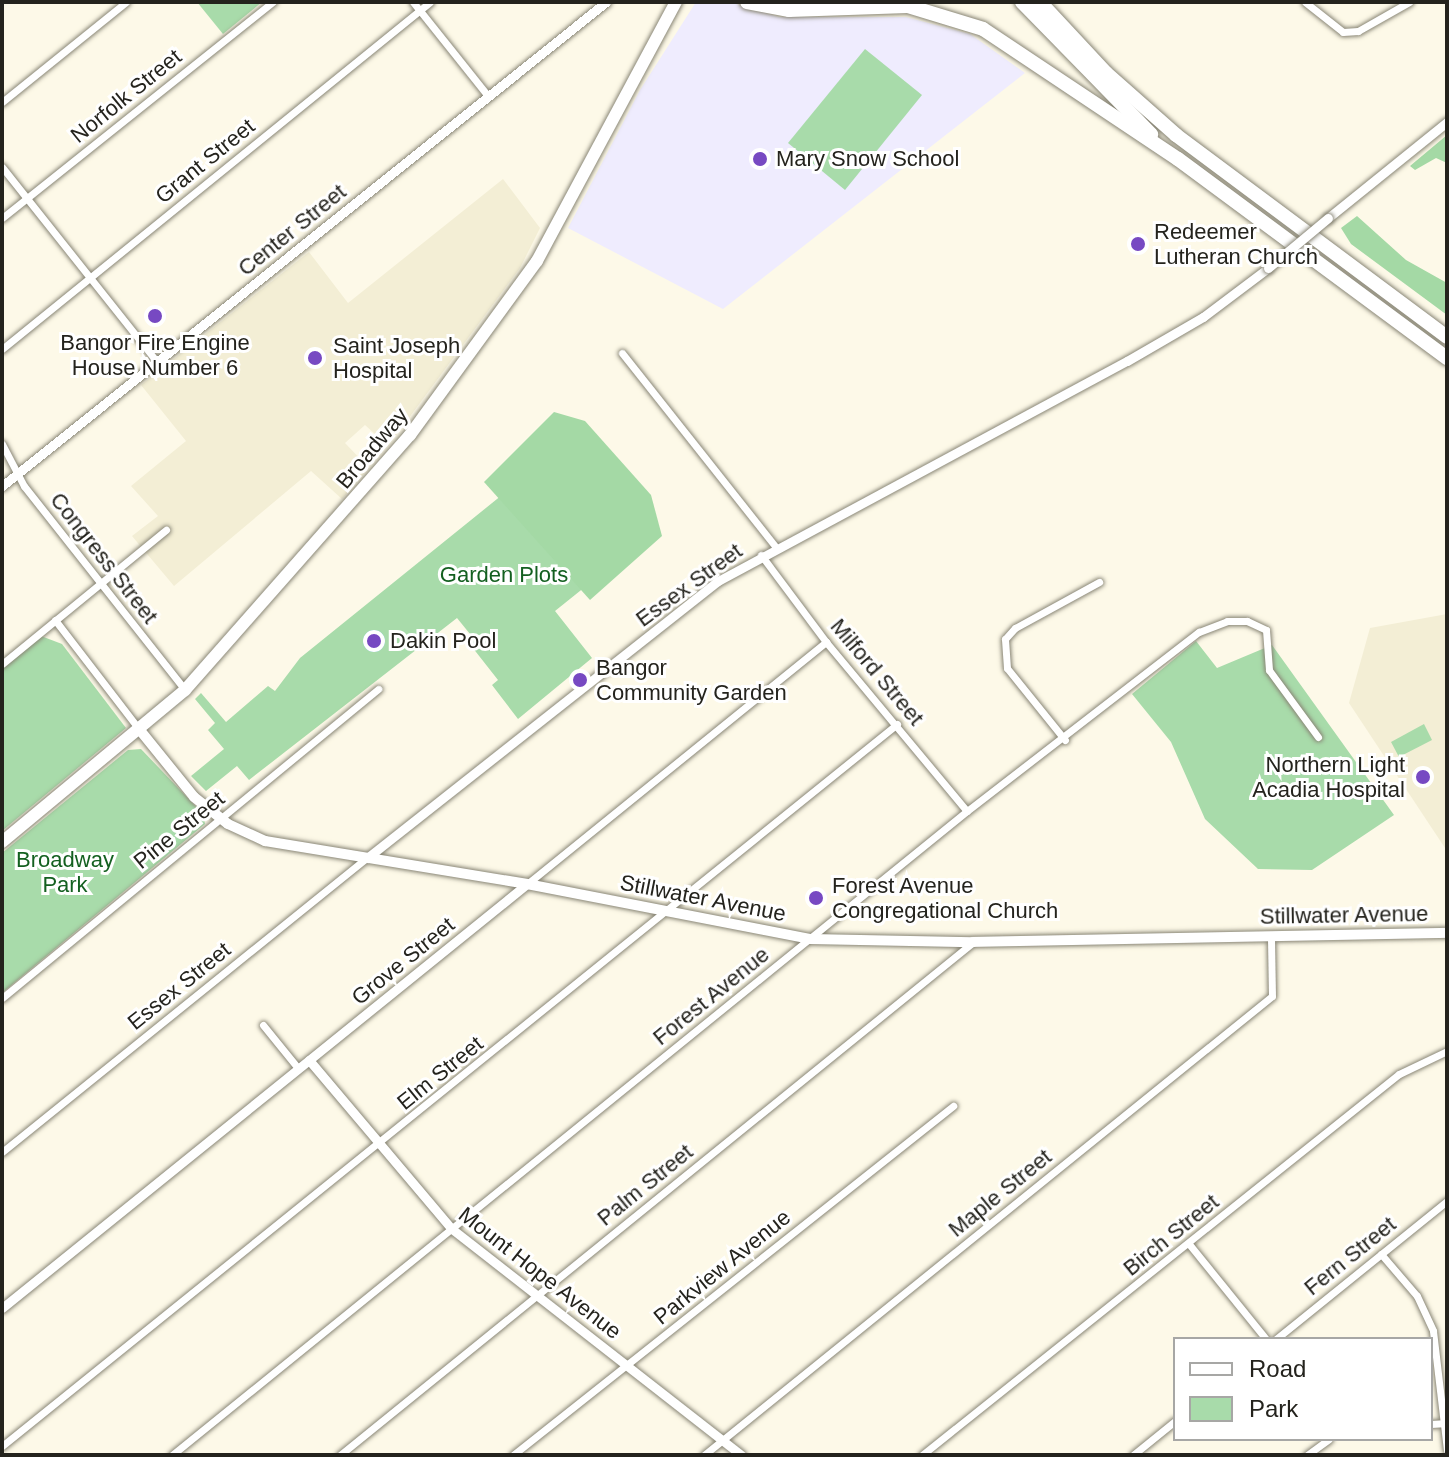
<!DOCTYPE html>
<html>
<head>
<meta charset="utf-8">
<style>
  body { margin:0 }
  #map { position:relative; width:1449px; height:1457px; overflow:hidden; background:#fdf9e8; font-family:Arial,sans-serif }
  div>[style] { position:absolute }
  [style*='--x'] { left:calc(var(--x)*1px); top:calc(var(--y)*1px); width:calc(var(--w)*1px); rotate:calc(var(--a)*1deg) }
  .built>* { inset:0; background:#f3eed5 }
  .education>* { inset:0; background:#efecfe }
  .green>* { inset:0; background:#a8dbaa }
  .forest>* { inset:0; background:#a4d9a5 }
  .water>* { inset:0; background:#58b8bd }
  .round { border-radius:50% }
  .roads { filter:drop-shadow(0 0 2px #898676) drop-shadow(0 0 2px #898676) }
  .minor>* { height:7px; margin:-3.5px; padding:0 3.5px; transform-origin:3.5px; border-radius:3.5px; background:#fff }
  .tertiary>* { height:9px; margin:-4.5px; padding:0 4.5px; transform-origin:4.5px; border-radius:4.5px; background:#fff }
  .secondary>* { height:10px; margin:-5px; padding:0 5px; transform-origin:5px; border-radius:5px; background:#fff }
  .primary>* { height:12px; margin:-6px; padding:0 6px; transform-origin:6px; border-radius:6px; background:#fff }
  .motorway>* { height:14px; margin:-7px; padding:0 7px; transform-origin:7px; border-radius:7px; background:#fff }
  .bridges { filter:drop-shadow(0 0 2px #898676) drop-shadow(0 0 2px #898676) }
  .tertiary-bridge>* { height:9px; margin:-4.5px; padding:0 4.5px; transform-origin:4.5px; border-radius:4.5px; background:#fff }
  .dots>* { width:22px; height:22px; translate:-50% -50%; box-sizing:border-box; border:4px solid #fff; border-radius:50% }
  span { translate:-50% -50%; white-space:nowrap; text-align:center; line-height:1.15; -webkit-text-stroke:6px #fff; paint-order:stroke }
  .street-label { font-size:22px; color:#24231d }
  .poi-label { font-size:22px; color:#24231d }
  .left { translate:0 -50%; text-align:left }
  .right { translate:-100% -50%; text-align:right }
  .park-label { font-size:22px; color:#146020 }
  .frame { position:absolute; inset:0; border:4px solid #24231d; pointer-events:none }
  .legend { position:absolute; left:1173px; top:1337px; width:260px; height:104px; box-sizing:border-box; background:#fff; border:2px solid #a7a7a5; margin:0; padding:10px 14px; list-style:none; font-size:24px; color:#24231d }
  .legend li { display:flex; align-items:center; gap:16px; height:40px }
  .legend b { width:40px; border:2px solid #a7a7a5 }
</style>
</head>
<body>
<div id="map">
  <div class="built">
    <i style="clip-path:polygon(503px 179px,540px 228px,520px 268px,388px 446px,365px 425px,345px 443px,369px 468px,342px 499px,311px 471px,174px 586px,132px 536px,158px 516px,131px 486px,186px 441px,141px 385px,309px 252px,348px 303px)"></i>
    <i style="clip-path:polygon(1447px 614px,1447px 851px,1349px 703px,1370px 628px)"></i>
  </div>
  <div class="education">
    <i style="clip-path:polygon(696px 2px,730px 2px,779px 17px,906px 17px,970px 34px,1025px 73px,723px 309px,568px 228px,640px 90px)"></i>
  </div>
  <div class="green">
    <i style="clip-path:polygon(197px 2px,262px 2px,223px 34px)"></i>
    <i style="clip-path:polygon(865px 49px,922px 95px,845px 190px,788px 143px)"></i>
    <i style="clip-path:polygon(559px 449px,636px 546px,555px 611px,592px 658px,518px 719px,492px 685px,498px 680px,465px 638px,470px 634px,457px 618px,249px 780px,237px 766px,206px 791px,191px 776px,224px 749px,208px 730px,215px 723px,195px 699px,201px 693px,226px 722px,268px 686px,275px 691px,300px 658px)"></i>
    <i style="clip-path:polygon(41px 636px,62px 644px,126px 728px,2px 831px,2px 668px)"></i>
    <i style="clip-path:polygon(1196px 641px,1217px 668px,1272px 645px,1394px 815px,1312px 870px,1258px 869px,1205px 819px,1171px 742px,1132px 694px)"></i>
    <i style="clip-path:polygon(1424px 724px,1432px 740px,1399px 757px,1391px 742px)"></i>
    <i style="clip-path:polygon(141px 749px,203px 814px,205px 824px,2px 993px,2px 853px,128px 750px)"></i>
  </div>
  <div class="forest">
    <i style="clip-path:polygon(1447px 135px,1447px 163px,1436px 158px,1415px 170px,1410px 166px)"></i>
    <i style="clip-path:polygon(1357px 216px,1406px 260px,1447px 283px,1447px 315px,1351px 244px,1341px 228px)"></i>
    <i style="clip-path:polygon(554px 412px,585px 421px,651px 495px,662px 536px,590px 600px,484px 482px)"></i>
  </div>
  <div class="water">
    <i class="round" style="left:363px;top:630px;width:22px;height:22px"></i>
  </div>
  <div class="roads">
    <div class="minor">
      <i style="--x:413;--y:2;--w:120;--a:51.4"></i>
      <i style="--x:1305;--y:2;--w:48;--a:38.3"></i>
      <i style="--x:1343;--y:32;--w:15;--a:-4"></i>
      <i style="--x:1358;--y:31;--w:59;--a:-29.6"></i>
      <i style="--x:2;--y:102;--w:159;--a:-38.9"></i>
      <i style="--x:2;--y:167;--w:249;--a:51.5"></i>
      <i style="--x:2;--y:218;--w:347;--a:-38.6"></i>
      <i style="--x:2;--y:349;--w:551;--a:-39.03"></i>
      <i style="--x:622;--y:353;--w:248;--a:51.6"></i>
      <i style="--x:2;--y:444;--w:47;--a:62.4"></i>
      <i style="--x:24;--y:486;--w:260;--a:51.7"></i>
      <i style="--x:761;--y:555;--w:109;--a:53.2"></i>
      <i style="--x:826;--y:642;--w:220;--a:50.2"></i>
      <i style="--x:55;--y:620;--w:138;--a:52.4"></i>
      <i style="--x:2;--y:664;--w:212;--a:-39.3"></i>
      <i style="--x:1065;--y:740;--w:92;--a:-128.9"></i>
      <i style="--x:1007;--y:668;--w:29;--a:-94"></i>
      <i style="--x:1005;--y:639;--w:15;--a:-48"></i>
      <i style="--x:1015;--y:628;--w:96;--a:-28.7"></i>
      <i style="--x:527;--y:884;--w:385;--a:-39"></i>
      <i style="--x:2;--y:998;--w:487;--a:-39.4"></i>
      <i style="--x:263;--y:1025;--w:55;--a:50.9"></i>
      <i style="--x:2;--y:1152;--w:469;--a:-38.9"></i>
      <i style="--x:1189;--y:1244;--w:122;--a:51"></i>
      <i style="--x:1381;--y:1254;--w:55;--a:49.4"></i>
      <i style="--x:1417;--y:1296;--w:38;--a:65"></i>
      <i style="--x:1433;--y:1331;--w:120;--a:83.3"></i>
      <i style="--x:1276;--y:1339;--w:220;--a:-38.9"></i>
      <i style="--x:1431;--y:1424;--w:16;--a:-4"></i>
      <i style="--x:2;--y:1446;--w:1150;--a:-38.89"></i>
      <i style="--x:172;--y:1455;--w:1023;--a:-39.01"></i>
      <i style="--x:967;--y:811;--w:293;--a:-37.7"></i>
      <i style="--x:1199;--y:632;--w:30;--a:-21"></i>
      <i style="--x:1227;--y:621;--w:20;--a:0"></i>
      <i style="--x:1247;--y:621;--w:21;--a:25"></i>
      <i style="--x:1266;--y:630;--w:40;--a:85.7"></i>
      <i style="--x:1269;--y:670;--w:83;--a:53.8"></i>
      <i style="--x:340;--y:1455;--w:813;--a:-39.01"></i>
      <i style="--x:513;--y:1455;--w:562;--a:-38.42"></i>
      <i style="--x:704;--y:1455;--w:730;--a:-38.94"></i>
      <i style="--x:1272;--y:996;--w:60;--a:-91"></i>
      <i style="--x:922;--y:1455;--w:610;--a:-38.62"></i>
      <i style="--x:1399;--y:1074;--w:53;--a:-25.6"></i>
      <i style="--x:1133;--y:1455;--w:54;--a:-39"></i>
      <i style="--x:1307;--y:1455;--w:27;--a:-36"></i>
    </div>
    <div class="tertiary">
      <i style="--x:1328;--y:218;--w:153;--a:-38.9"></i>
      <i style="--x:2;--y:486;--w:774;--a:-38.71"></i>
      <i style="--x:367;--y:858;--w:447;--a:-38.3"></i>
      <i style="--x:718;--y:581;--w:464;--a:-28.3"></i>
      <i style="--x:1127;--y:361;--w:88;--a:-30.1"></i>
      <i style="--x:1203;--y:317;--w:81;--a:-37"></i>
      <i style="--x:309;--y:1060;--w:221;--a:49.8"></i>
      <i style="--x:452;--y:1229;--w:367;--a:38"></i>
      <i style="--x:2;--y:1308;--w:675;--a:-38.93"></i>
    </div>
    <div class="secondary">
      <i style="--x:139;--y:729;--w:87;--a:51"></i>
      <i style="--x:194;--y:797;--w:43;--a:38.5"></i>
      <i style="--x:228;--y:824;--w:41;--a:24.7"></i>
      <i style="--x:265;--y:841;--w:266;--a:9.3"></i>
      <i style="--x:527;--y:884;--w:288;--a:11"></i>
      <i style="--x:810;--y:939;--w:163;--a:1.1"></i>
      <i style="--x:973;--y:942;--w:474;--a:-1.1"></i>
    </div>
    <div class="primary">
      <i style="--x:2;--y:842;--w:238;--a:-39.7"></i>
      <i style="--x:185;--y:690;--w:340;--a:-48.6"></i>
      <i style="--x:410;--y:435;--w:215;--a:-53.9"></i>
      <i style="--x:537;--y:261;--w:294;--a:-61.8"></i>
    </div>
    <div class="motorway">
      <i style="--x:747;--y:2;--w:43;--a:10.8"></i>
      <i style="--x:789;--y:10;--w:119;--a:-1.9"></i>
      <i style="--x:908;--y:6;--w:78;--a:17"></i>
      <i style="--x:983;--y:29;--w:234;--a:33.7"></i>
      <i style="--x:1178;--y:159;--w:335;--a:36.5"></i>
      <i style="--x:1022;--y:2;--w:185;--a:45.7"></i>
      <i style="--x:1040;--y:2;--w:97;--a:47.1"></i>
      <i style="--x:1106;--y:73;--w:94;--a:41.5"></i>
      <i style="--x:1176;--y:135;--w:338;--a:36.7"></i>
    </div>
  </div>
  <div class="bridges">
    <div class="tertiary-bridge">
      <i style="--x:1268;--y:268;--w:78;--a:-39.8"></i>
    </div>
  </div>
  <div class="dots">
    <i style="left:760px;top:159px;background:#7749c2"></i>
    <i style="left:1138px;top:244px;background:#7749c2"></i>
    <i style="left:155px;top:316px;background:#7749c2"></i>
    <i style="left:315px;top:358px;background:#7749c2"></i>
    <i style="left:374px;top:641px;background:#7749c2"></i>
    <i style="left:580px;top:680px;background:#7749c2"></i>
    <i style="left:1423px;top:777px;background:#7749c2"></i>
    <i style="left:816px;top:898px;background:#7749c2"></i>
  </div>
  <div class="street-label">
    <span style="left:126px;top:96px;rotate:-39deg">Norfolk Street</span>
    <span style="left:205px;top:161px;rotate:-39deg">Grant Street</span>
    <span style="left:292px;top:230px;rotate:-39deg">Center Street</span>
    <span style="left:372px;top:448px;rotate:-50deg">Broadway</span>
    <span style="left:104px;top:558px;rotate:52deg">Congress Street</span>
    <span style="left:689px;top:585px;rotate:-36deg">Essex Street</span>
    <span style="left:877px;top:672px;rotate:50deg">Milford Street</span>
    <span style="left:179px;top:830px;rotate:-39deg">Pine Street</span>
    <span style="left:703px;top:898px;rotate:11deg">Stillwater Avenue</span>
    <span style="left:1344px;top:915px;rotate:-1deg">Stillwater Avenue</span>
    <span style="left:403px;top:961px;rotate:-39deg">Grove Street</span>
    <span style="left:179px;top:986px;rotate:-39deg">Essex Street</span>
    <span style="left:711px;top:996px;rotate:-39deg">Forest Avenue</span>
    <span style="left:440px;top:1073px;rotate:-39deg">Elm Street</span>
    <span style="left:645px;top:1185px;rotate:-39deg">Palm Street</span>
    <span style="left:1000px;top:1193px;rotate:-39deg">Maple Street</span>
    <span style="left:1171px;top:1235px;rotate:-39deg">Birch Street</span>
    <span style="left:1350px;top:1256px;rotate:-39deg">Fern Street</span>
    <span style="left:722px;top:1267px;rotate:-39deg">Parkview Avenue</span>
    <span style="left:540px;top:1273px;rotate:38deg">Mount Hope Avenue</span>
  </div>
  <div class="poi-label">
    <span class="left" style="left:776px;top:159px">Mary Snow School</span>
    <span class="left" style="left:1154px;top:244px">Redeemer<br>Lutheran Church</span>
    <span style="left:155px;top:355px">Bangor Fire Engine<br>House Number 6</span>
    <span class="left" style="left:333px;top:358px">Saint Joseph<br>Hospital</span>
    <span class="left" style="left:390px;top:641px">Dakin Pool</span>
    <span class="left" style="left:596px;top:680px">Bangor<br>Community Garden</span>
    <span class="right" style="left:1405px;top:777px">Northern Light<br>Acadia Hospital</span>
    <span class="left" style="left:832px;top:898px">Forest Avenue<br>Congregational Church</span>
  </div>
  <div class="park-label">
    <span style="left:504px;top:575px">Garden Plots</span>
    <span style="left:65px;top:872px">Broadway<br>Park</span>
  </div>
  <div class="frame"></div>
  <ul class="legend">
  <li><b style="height:10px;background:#fff"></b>Road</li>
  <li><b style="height:22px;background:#a8dbaa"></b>Park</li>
  </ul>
</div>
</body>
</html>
